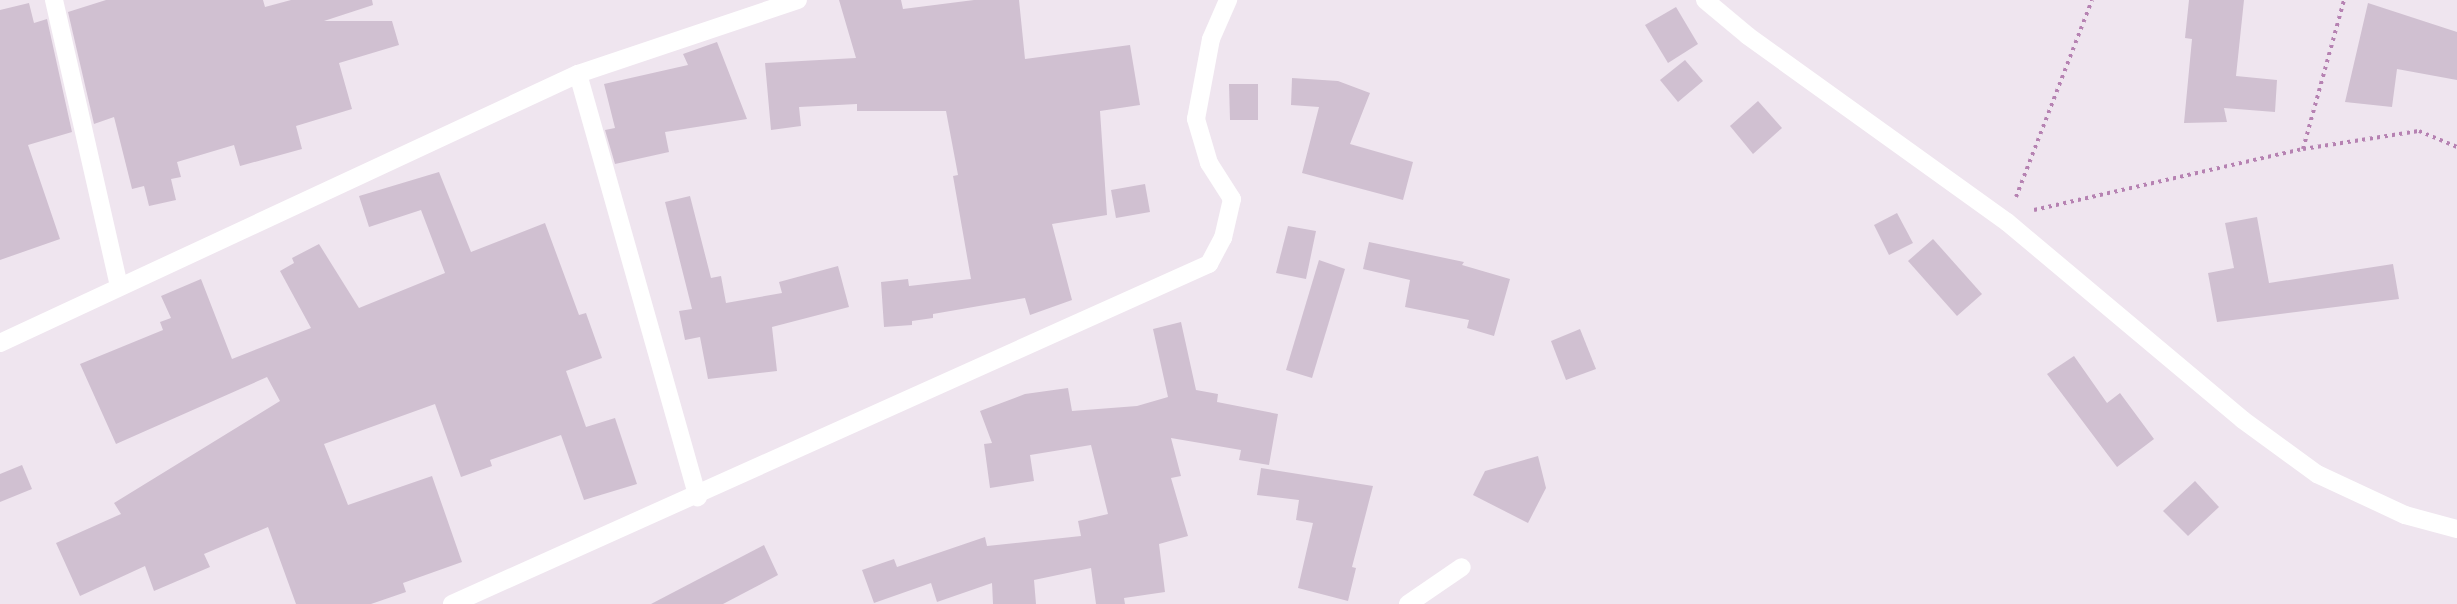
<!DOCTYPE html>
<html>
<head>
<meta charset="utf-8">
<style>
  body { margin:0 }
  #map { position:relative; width:2457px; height:604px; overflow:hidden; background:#efe5ef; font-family:Montserrat,sans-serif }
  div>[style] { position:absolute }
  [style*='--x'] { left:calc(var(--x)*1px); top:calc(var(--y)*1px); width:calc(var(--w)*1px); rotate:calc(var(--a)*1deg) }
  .building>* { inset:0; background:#d0c0d1 }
  .path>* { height:4px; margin-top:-2px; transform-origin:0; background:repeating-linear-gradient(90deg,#b682b2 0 3px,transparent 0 7.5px) }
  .street>* { height:18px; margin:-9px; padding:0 9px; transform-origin:9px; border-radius:9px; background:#fff }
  span { translate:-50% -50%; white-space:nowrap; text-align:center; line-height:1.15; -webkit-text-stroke:5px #faf6fb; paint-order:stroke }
</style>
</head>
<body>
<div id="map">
  <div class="building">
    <i style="clip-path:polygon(106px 0,263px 0,265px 7px,291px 0,372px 0,373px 5px,324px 21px,392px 21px,399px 45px,339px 63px,352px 109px,296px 126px,302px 149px,240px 166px,234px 145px,177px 162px,181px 177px,171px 179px,176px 200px,149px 206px,144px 186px,132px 189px,114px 117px,94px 124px,68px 12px)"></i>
    <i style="clip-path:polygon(839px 0,901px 0,903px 9px,974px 0,1019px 0,1025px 59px,1130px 45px,1140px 105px,1100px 111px,1107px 215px,1052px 224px,1072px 300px,1030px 315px,1025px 298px,933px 314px,933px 318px,912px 321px,912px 325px,884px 327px,881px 282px,908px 279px,909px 286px,971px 279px,953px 176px,958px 175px,946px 111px,857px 111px,857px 104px,799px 107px,801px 126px,771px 130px,765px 63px,856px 58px)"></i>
    <i style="clip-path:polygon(2189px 0,2244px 0,2236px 76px,2277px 80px,2275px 112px,2224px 108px,2227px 122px,2184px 123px,2192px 39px,2185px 38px)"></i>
    <i style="clip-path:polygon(29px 3px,34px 23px,47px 19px,72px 132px,28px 145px,60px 239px,0 260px,0 10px)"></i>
    <i style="clip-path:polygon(2368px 3px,2457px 32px,2457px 80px,2397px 69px,2392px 107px,2345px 102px)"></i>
    <i style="clip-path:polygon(1676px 7px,1698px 44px,1668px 63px,1645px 25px)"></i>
    <i style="clip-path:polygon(717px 42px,747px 119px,665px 132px,669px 152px,615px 164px,605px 130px,615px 128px,604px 84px,688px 65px,683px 54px)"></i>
    <i style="clip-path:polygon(1685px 60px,1703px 81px,1678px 102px,1660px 80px)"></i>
    <i style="clip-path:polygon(1292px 78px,1338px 81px,1370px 93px,1350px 144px,1413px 162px,1403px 200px,1302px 173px,1319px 107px,1291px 105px)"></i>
    <i style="clip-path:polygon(1229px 84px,1258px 84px,1258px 120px,1230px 120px)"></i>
    <i style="clip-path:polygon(1758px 101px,1782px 128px,1753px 154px,1730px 126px)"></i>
    <i style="clip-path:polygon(439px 172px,471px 252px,545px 223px,579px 315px,586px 313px,602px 358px,566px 371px,586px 427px,615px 418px,637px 484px,584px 500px,561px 435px,490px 460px,492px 466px,461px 477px,435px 404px,324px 444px,348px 505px,432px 476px,462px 562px,403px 583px,406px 592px,371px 604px,296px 604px,268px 527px,204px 554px,210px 567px,154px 591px,145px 566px,80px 596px,56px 543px,121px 514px,114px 503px,280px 401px,267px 377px,116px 444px,80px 364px,163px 330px,160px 322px,171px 318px,161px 296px,201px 279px,232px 359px,311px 328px,280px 271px,294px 263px,292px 258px,319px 244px,359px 308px,445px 273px,421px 210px,369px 227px,359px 196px)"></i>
    <i style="clip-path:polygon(1145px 184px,1150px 212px,1116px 218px,1111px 190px)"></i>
    <i style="clip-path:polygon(690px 196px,711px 278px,721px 276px,726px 303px,782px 293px,779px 282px,838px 266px,849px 307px,772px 327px,777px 371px,708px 379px,700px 337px,685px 340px,679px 311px,692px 309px,665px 202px)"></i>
    <i style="clip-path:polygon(1897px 213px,1913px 243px,1889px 255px,1874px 225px)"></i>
    <i style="clip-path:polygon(2257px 217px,2269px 283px,2393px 264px,2399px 299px,2217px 322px,2208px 273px,2234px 268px,2225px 223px)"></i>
    <i style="clip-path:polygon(1288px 226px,1316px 231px,1306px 279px,1276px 273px)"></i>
    <i style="clip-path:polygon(1933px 239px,1982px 294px,1957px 316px,1908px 261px)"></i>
    <i style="clip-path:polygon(1369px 242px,1464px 262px,1462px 265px,1510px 279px,1494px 336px,1467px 328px,1469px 320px,1405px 307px,1410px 280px,1363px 269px)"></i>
    <i style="clip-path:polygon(1319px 260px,1345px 269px,1312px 378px,1286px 370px)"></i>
    <i style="clip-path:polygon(1181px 322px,1196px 390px,1218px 394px,1217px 402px,1278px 414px,1269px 465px,1239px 460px,1241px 450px,1171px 438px,1181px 476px,1171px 478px,1188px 536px,1159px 544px,1165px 592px,1124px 598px,1125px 604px,1096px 604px,1091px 568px,1034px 580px,1036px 604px,993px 604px,992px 583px,937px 602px,931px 583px,874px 603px,862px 570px,894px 559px,897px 567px,985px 537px,987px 546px,1081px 536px,1078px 521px,1108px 514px,1091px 445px,1030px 455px,1034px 481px,990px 488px,984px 444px,992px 443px,980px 411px,1025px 394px,1068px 388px,1072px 411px,1137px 406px,1168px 397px,1153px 329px)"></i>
    <i style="clip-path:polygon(1580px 329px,1596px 369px,1566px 380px,1551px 341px)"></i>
    <i style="clip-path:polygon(2074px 356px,2107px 403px,2120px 393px,2154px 439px,2117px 467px,2047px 374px)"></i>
    <i style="clip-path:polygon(1538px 456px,1546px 488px,1528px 523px,1473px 495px,1485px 471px)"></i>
    <i style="clip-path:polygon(22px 465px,32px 489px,0 502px,0 474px)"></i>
    <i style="clip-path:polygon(1261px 468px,1373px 486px,1352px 567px,1356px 568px,1348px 601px,1298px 588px,1313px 523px,1296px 520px,1299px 500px,1257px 495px)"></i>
    <i style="clip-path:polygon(2195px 481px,2219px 507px,2188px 536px,2163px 511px)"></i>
    <i style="clip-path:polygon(764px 545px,778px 575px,723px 604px,651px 604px)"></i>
  </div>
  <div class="path">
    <i style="--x:2303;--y:149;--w:117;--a:-8.8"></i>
    <i style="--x:2419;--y:131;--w:41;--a:22.8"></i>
    <i style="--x:2016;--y:197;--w:211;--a:-68.9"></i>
    <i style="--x:2034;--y:210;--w:276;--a:-12.8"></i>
    <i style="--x:2303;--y:149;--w:155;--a:-74.6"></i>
  </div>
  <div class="street">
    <i style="--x:54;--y:0;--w:293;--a:77.2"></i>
    <i style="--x:1705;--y:0;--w:56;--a:39.9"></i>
    <i style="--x:1748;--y:36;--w:319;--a:35.7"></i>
    <i style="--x:2007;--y:222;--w:308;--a:40"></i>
    <i style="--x:2243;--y:420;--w:92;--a:36.1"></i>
    <i style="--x:2317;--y:474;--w:97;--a:25"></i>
    <i style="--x:2405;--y:515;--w:54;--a:15.1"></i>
    <i style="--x:578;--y:74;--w:440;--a:74.2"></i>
    <i style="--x:0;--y:343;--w:638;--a:-24.96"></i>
    <i style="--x:578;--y:74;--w:232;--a:-18.6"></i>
    <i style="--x:452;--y:604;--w:830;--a:-24.19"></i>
    <i style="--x:1209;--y:264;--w:30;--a:-62"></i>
    <i style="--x:1223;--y:238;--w:40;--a:-77"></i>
    <i style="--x:1232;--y:199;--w:43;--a:-122.6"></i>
    <i style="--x:1209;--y:163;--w:46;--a:-106.5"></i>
    <i style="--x:1196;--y:119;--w:81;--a:-79.4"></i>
    <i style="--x:1211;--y:39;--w:43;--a:-66.4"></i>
    <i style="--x:1408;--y:604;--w:65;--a:-34.4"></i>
  </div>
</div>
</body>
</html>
